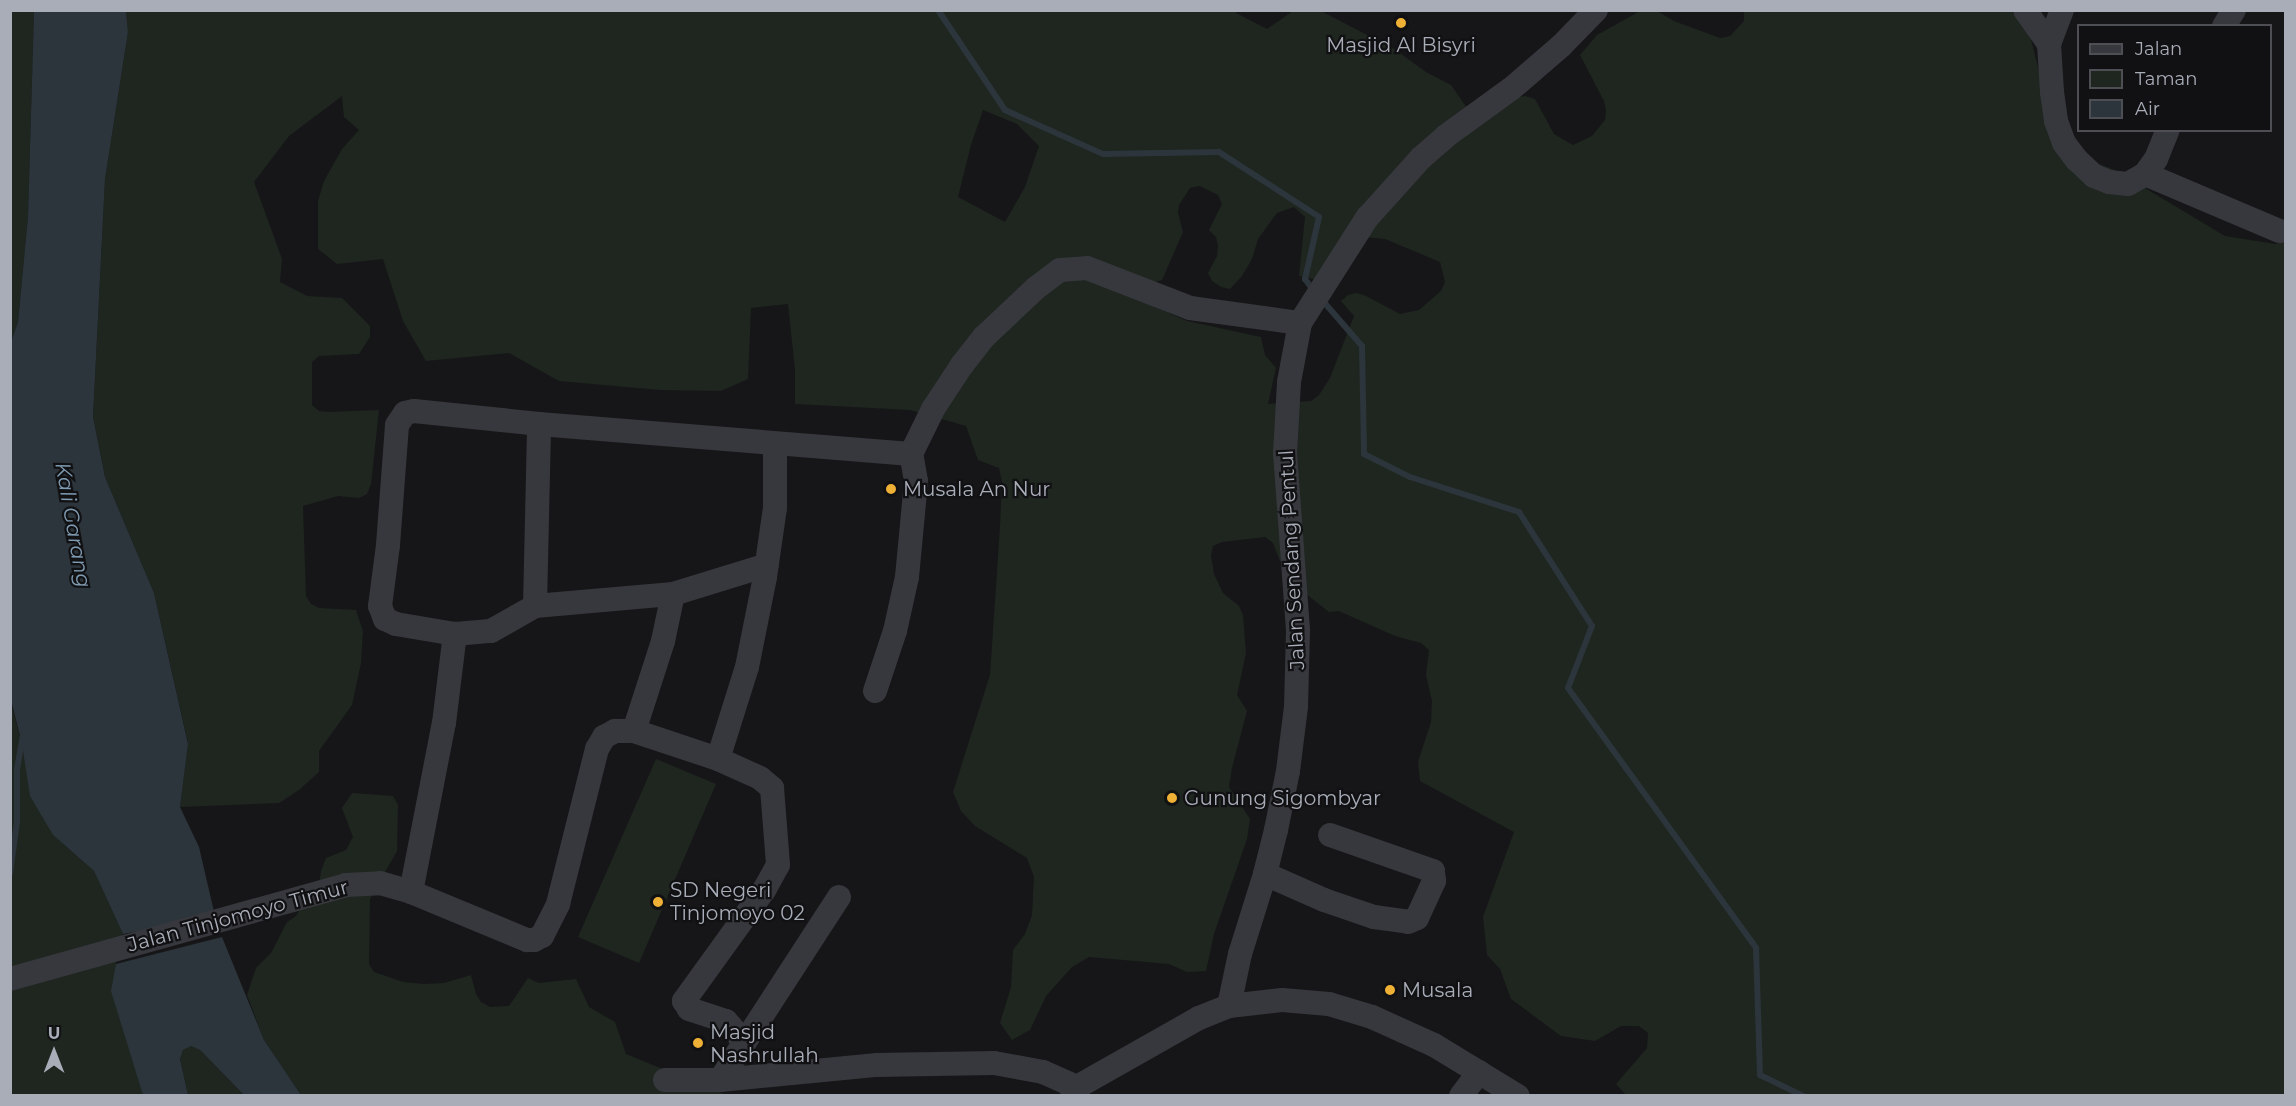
<!DOCTYPE html>
<html>
<head>
<meta charset="utf-8">
<style>
  body { margin:0 }
  #map { position:relative; width:2296px; height:1106px; overflow:hidden; background:#161618; font-family:Montserrat,sans-serif }
  div>[style] { position:absolute }
  [style*='--x'] { left:calc(var(--x)*1px); top:calc(var(--y)*1px); width:calc(var(--w)*1px); rotate:calc(var(--a)*1deg) }
  .green>* { inset:0; background:#1e261f }
  .water>* { inset:0; background:#2c353b }
  .stream>* { height:6px; margin:-3px; padding:0 3px; transform-origin:3px; border-radius:3px; background:#2c353b }
  .minor>* { height:24px; margin:-12px; padding:0 12px; transform-origin:12px; border-radius:12px; background:#37383d }
  .dots>* { width:16px; height:16px; translate:-50% -50%; box-sizing:border-box; border:3px solid #111113; border-radius:50% }
  span { translate:-50% -50%; white-space:nowrap; text-align:center; line-height:1.15; -webkit-text-stroke:4.5px #111113; paint-order:stroke }
  .poi-label { font-size:20px; color:#a8adb8 }
  .left { translate:0 -50%; text-align:left }
  .street-label { font-size:20px; color:#a8adb8 }
  .water-label { font-size:21px; color:#7f9bb2; font-style:italic }
  .frame { position:absolute; inset:0; border:12px solid #a8adb8; pointer-events:none }
  .legend { position:absolute; left:2077px; top:24px; width:195px; height:108px; box-sizing:border-box; background:#111113; border:2px solid #4d4f55; margin:0; padding:8px 10px; list-style:none; font-size:18px; color:#a8adb8 }
  .legend li { display:flex; align-items:center; gap:12px; height:30px }
  .legend b { width:30px; border:2px solid #4d4f55 }
  .north { position:absolute; left:24px; top:1022px; width:60px; height:60px; -webkit-text-stroke:4px #111113; paint-order:stroke; rotate:0deg; font-size:16px; font-weight:700; line-height:24px; text-align:center; color:#a8adb8 }
  .north::after { content:''; display:block; margin:auto; width:21px; height:27px; background:#a8adb8; clip-path:polygon(50% 0,100% 100%,50% 72%,0 100%) }
</style>
</head>
<body>
<div id="map">
  <div class="green">
    <i style="clip-path:polygon(evenodd,1237px 10px,1236px 13px,1267px 29px,1293px 11px,1321px 11px,1394px 49px,1426px 72px,1451px 85px,1467px 108px,1525px 96px,1535px 99px,1554px 134px,1573px 145px,1592px 136px,1605px 120px,1606px 111px,1604px 101px,1580px 55px,1597px 35px,1640px 11px,1657px 11px,1674px 21px,1720px 38px,1730px 36px,1744px 21px,1744px 11px,2011px 11px,2029px 32px,2059px 149px,2115px 170px,2225px 236px,2275px 244px,2285px 241px,2285px 1095px,1626px 1095px,1616px 1084px,1647px 1048px,1648px 1033px,1639px 1026px,1621px 1026px,1595px 1041px,1561px 1036px,1511px 999px,1500px 969px,1487px 955px,1483px 917px,1514px 832px,1420px 781px,1418px 762px,1431px 722px,1432px 701px,1426px 675px,1429px 650px,1421px 643px,1395px 636px,1339px 611px,1329px 612px,1306px 594px,1280px 561px,1273px 543px,1265px 537px,1222px 542px,1213px 546px,1211px 555px,1214px 574px,1223px 593px,1239px 606px,1243px 615px,1246px 653px,1237px 695px,1247px 711px,1232px 768px,1229px 787px,1250px 819px,1247px 839px,1214px 934px,1206px 971px,1187px 972px,1169px 964px,1089px 957px,1072px 967px,1046px 996px,1030px 1030px,1012px 1040px,1000px 1023px,1011px 987px,1013px 950px,1025px 934px,1032px 915px,1034px 877px,1027px 858px,975px 826px,961px 811px,953px 792px,990px 675px,1000px 527px,1002px 482px,999px 468px,978px 460px,966px 426px,910px 410px,795px 404px,795px 369px,788px 304px,751px 308px,748px 379px,721px 391px,660px 390px,559px 381px,509px 353px,426px 361px,403px 321px,383px 259px,337px 264px,318px 249px,318px 201px,324px 181px,342px 149px,359px 130px,344px 117px,342px 96px,289px 136px,254px 182px,282px 259px,280px 282px,307px 296px,342px 298px,370px 326px,370px 337px,359px 354px,319px 356px,312px 362px,312px 405px,319px 411px,329px 412px,379px 410px,371px 484px,367px 494px,359px 498px,338px 496px,303px 506px,306px 596px,311px 604px,319px 608px,356px 610px,363px 631px,361px 663px,352px 705px,319px 751px,319px 772px,299px 790px,279px 803px,180px 807px,188px 743px,154px 593px,105px 477px,93px 417px,105px 179px,128px 32px,126px 11px,1237px 10px,983px 110px,1017px 124px,1039px 146px,1025px 187px,1005px 222px,958px 197px,971px 145px,983px 110px,1237px 10px,1200px 186px,1218px 195px,1222px 204px,1209px 230px,1216px 237px,1218px 246px,1217px 256px,1208px 273px,1212px 281px,1221px 287px,1230px 289px,1242px 276px,1252px 259px,1258px 239px,1277px 213px,1294px 207px,1305px 217px,1299px 276px,1318px 280px,1343px 235px,1385px 239px,1440px 262px,1445px 282px,1441px 291px,1419px 310px,1400px 314px,1366px 296px,1357px 293px,1348px 295px,1341px 301px,1354px 316px,1330px 378px,1319px 395px,1311px 401px,1268px 404px,1276px 368px,1265px 355px,1261px 337px,1187px 321px,1153px 306px,1152px 283px,1162px 280px,1183px 232px,1178px 213px,1179px 205px,1190px 188px,1200px 186px)"></i>
    <i style="clip-path:polygon(11px 11px,34px 11px,28px 216px,18px 322px,11px 345px)"></i>
    <i style="clip-path:polygon(10px 700px,22px 744px,53px 835px,94px 871px,123px 934px,116px 941px,116px 964px,143px 1095px,11px 1095px)"></i>
    <i style="clip-path:polygon(656px 759px,716px 784px,639px 963px,578px 937px)"></i>
    <i style="clip-path:polygon(352px 793px,393px 796px,398px 805px,397px 851px,370px 899px,369px 964px,374px 972px,403px 982px,424px 984px,444px 983px,471px 975px,476px 994px,481px 1002px,490px 1007px,509px 1006px,528px 978px,539px 983px,576px 979px,589px 1007px,615px 1022px,626px 1054px,726px 1095px,301px 1095px,264px 1040px,247px 995px,256px 968px,271px 953px,287px 922px,296px 916px,302px 906px,317px 901px,321px 871px,326px 858px,346px 850px,353px 837px,342px 808px)"></i>
    <i style="clip-path:polygon(191px 1046px,200px 1050px,244px 1095px,188px 1095px,180px 1059px,183px 1049px)"></i>
  </div>
  <div class="water">
    <i style="clip-path:polygon(34px 11px,126px 11px,128px 32px,105px 179px,93px 417px,105px 477px,154px 593px,188px 744px,180px 807px,199px 847px,215px 916px,123px 934px,94px 871px,53px 835px,30px 796px,22px 744px,11px 700px,10px 345px,18px 322px,28px 216px)"></i>
    <i style="clip-path:polygon(222px 937px,264px 1040px,301px 1095px,244px 1095px,200px 1050px,191px 1046px,183px 1050px,180px 1059px,188px 1095px,143px 1095px,111px 991px,116px 964px)"></i>
  </div>
  <div class="stream">
    <i style="--x:938;--y:10;--w:120;--a:56.2"></i>
    <i style="--x:1005;--y:110;--w:107;--a:24.2"></i>
    <i style="--x:1103;--y:154;--w:116;--a:-1"></i>
    <i style="--x:1219;--y:152;--w:119;--a:33"></i>
    <i style="--x:1319;--y:217;--w:64;--a:102.7"></i>
    <i style="--x:1305;--y:279;--w:14;--a:54"></i>
    <i style="--x:1322;--y:300;--w:61;--a:49"></i>
    <i style="--x:1362;--y:346;--w:108;--a:88.9"></i>
    <i style="--x:1364;--y:454;--w:51;--a:26.6"></i>
    <i style="--x:1410;--y:477;--w:114;--a:17.8"></i>
    <i style="--x:1519;--y:512;--w:135;--a:57.4"></i>
    <i style="--x:1592;--y:626;--w:66;--a:111.2"></i>
    <i style="--x:1568;--y:688;--w:321;--a:54.1"></i>
    <i style="--x:1756;--y:948;--w:127;--a:88.2"></i>
    <i style="--x:1760;--y:1075;--w:48;--a:26"></i>
    <i style="--x:10;--y:873;--w:51;--a:-82.2"></i>
    <i style="--x:17;--y:822;--w:53;--a:-90"></i>
    <i style="--x:17;--y:769;--w:34;--a:-80"></i>
  </div>
  <div class="minor">
    <i style="--x:2025;--y:10;--w:42;--a:54.8"></i>
    <i style="--x:2062;--y:10;--w:36;--a:111"></i>
    <i style="--x:2049;--y:44;--w:48;--a:86.4"></i>
    <i style="--x:2052;--y:92;--w:29;--a:82"></i>
    <i style="--x:2056;--y:121;--w:23;--a:70"></i>
    <i style="--x:2064;--y:143;--w:21;--a:53"></i>
    <i style="--x:2077;--y:160;--w:23;--a:43"></i>
    <i style="--x:2094;--y:176;--w:16;--a:22"></i>
    <i style="--x:2109;--y:182;--w:19;--a:6"></i>
    <i style="--x:2128;--y:184;--w:20;--a:-30"></i>
    <i style="--x:2145;--y:174;--w:19;--a:-54"></i>
    <i style="--x:2156;--y:159;--w:31;--a:-68"></i>
    <i style="--x:2224;--y:26;--w:19;--a:-58"></i>
    <i style="--x:2145;--y:174;--w:146;--a:23"></i>
    <i style="--x:535;--y:606;--w:182;--a:-88.7"></i>
    <i style="--x:455;--y:634;--w:36;--a:-5"></i>
    <i style="--x:491;--y:631;--w:51;--a:-29.6"></i>
    <i style="--x:535;--y:606;--w:139;--a:-5"></i>
    <i style="--x:673;--y:594;--w:98;--a:-17.1"></i>
    <i style="--x:875;--y:691;--w:63;--a:-71.6"></i>
    <i style="--x:895;--y:631;--w:55;--a:-77.5"></i>
    <i style="--x:907;--y:577;--w:96;--a:-84.6"></i>
    <i style="--x:916;--y:481;--w:27;--a:-100"></i>
    <i style="--x:911;--y:454;--w:50;--a:-63.9"></i>
    <i style="--x:933;--y:409;--w:53;--a:-56.6"></i>
    <i style="--x:962;--y:365;--w:36;--a:-52"></i>
    <i style="--x:984;--y:337;--w:71;--a:-43.3"></i>
    <i style="--x:1036;--y:288;--w:30;--a:-37"></i>
    <i style="--x:1060;--y:270;--w:27;--a:-4"></i>
    <i style="--x:1087;--y:268;--w:110;--a:21.2"></i>
    <i style="--x:1190;--y:308;--w:111;--a:7.8"></i>
    <i style="--x:634;--y:731;--w:95;--a:-72.1"></i>
    <i style="--x:663;--y:641;--w:48;--a:-78"></i>
    <i style="--x:718;--y:759;--w:96;--a:-72.5"></i>
    <i style="--x:747;--y:667;--w:92;--a:-78.7"></i>
    <i style="--x:765;--y:577;--w:70;--a:-81.8"></i>
    <i style="--x:775;--y:508;--w:64;--a:-90"></i>
    <i style="--x:1265;--y:874;--w:64;--a:23.8"></i>
    <i style="--x:1324;--y:900;--w:53;--a:18.8"></i>
    <i style="--x:1374;--y:917;--w:34;--a:8"></i>
    <i style="--x:1408;--y:922;--w:10;--a:-24"></i>
    <i style="--x:1417;--y:918;--w:41;--a:-65.3"></i>
    <i style="--x:1434;--y:881;--w:10;--a:-96"></i>
    <i style="--x:1433;--y:871;--w:109;--a:-160.7"></i>
    <i style="--x:411;--y:892;--w:172;--a:-79"></i>
    <i style="--x:444;--y:723;--w:90;--a:-83"></i>
    <i style="--x:455;--y:634;--w:60;--a:-170.4"></i>
    <i style="--x:396;--y:624;--w:12;--a:-156"></i>
    <i style="--x:385;--y:619;--w:14;--a:-111"></i>
    <i style="--x:380;--y:606;--w:62;--a:-82.5"></i>
    <i style="--x:388;--y:545;--w:120;--a:-85.7"></i>
    <i style="--x:397;--y:425;--w:14;--a:-56"></i>
    <i style="--x:405;--y:413;--w:9;--a:-13"></i>
    <i style="--x:414;--y:411;--w:126;--a:5.9"></i>
    <i style="--x:539;--y:424;--w:373;--a:4.6"></i>
    <i style="--x:839;--y:897;--w:218;--a:123"></i>
    <i style="--x:720;--y:1080;--w:158;--a:-5.5"></i>
    <i style="--x:877;--y:1065;--w:117;--a:-1"></i>
    <i style="--x:994;--y:1063;--w:50;--a:10.4"></i>
    <i style="--x:1043;--y:1072;--w:37;--a:24"></i>
    <i style="--x:10;--y:979;--w:349;--a:-15.6"></i>
    <i style="--x:346;--y:885;--w:34;--a:-3"></i>
    <i style="--x:380;--y:883;--w:32;--a:16"></i>
    <i style="--x:411;--y:892;--w:126;--a:22.5"></i>
    <i style="--x:527;--y:940;--w:7;--a:0"></i>
    <i style="--x:534;--y:940;--w:9;--a:-27"></i>
    <i style="--x:542;--y:936;--w:36;--a:-63"></i>
    <i style="--x:558;--y:904;--w:160;--a:-75.9"></i>
    <i style="--x:597;--y:749;--w:14;--a:-60"></i>
    <i style="--x:604;--y:737;--w:13;--a:-29"></i>
    <i style="--x:615;--y:731;--w:19;--a:0"></i>
    <i style="--x:634;--y:731;--w:89;--a:18.4"></i>
    <i style="--x:718;--y:759;--w:46;--a:24.3"></i>
    <i style="--x:760;--y:778;--w:16;--a:40"></i>
    <i style="--x:772;--y:788;--w:77;--a:85.5"></i>
    <i style="--x:778;--y:865;--w:29;--a:119"></i>
    <i style="--x:764;--y:890;--w:137;--a:125.8"></i>
    <i style="--x:684;--y:1001;--w:9;--a:58"></i>
    <i style="--x:689;--y:1009;--w:39;--a:18"></i>
    <i style="--x:726;--y:1021;--w:28;--a:49"></i>
    <i style="--x:1229;--y:1006;--w:53;--a:-78.1"></i>
    <i style="--x:1240;--y:954;--w:84;--a:-72.6"></i>
    <i style="--x:1265;--y:874;--w:45;--a:-76"></i>
    <i style="--x:1276;--y:830;--w:60;--a:-78.5"></i>
    <i style="--x:1288;--y:771;--w:64;--a:-82.9"></i>
    <i style="--x:1296;--y:707;--w:77;--a:-88.5"></i>
    <i style="--x:1298;--y:630;--w:176;--a:-94.2"></i>
    <i style="--x:1285;--y:454;--w:72;--a:-86.8"></i>
    <i style="--x:1289;--y:382;--w:60;--a:-79.4"></i>
    <i style="--x:1300;--y:323;--w:125;--a:-57.5"></i>
    <i style="--x:1367;--y:218;--w:81;--a:-48"></i>
    <i style="--x:1421;--y:158;--w:33;--a:-41"></i>
    <i style="--x:1446;--y:136;--w:80;--a:-35.9"></i>
    <i style="--x:1511;--y:89;--w:66;--a:-40.7"></i>
    <i style="--x:1561;--y:46;--w:50;--a:-45.8"></i>
    <i style="--x:665;--y:1080;--w:55;--a:0"></i>
    <i style="--x:1072;--y:1096;--w:10;--a:-61"></i>
    <i style="--x:1077;--y:1087;--w:140;--a:-29.5"></i>
    <i style="--x:1199;--y:1018;--w:32;--a:-22"></i>
    <i style="--x:1229;--y:1006;--w:53;--a:-6.5"></i>
    <i style="--x:1282;--y:1000;--w:47;--a:4.9"></i>
    <i style="--x:1329;--y:1004;--w:45;--a:16.8"></i>
    <i style="--x:1372;--y:1017;--w:68;--a:24.3"></i>
    <i style="--x:1434;--y:1045;--w:98;--a:31.3"></i>
    <i style="--x:1461;--y:1096;--w:30;--a:-53"></i>
  </div>
  <div class="dots">
    <i style="left:1401px;top:23px;background:#efb036"></i>
    <i style="left:891px;top:489px;background:#efb036"></i>
    <i style="left:1172px;top:798px;background:#efb036"></i>
    <i style="left:658px;top:902px;background:#efb036"></i>
    <i style="left:1390px;top:990px;background:#efb036"></i>
    <i style="left:698px;top:1043px;background:#efb036"></i>
  </div>
  <div class="poi-label">
    <span style="left:1401px;top:45px">Masjid Al Bisyri</span>
    <span class="left" style="left:903px;top:489px">Musala An Nur</span>
    <span class="left" style="left:1184px;top:798px">Gunung Sigombyar</span>
    <span class="left" style="left:670px;top:902px">SD Negeri<br>Tinjomoyo 02</span>
    <span class="left" style="left:1402px;top:990px">Musala</span>
    <span class="left" style="left:710px;top:1044px">Masjid<br>Nashrullah</span>
  </div>
  <div class="street-label">
    <span style="left:1292px;top:560px;rotate:-93deg">Jalan Sendang Pentul</span>
    <span style="left:238px;top:916px;rotate:-15deg">Jalan Tinjomoyo Timur</span>
  </div>
  <div class="water-label">
    <span style="left:73px;top:525px;rotate:80deg">Kali Garang</span>
  </div>
  <div class="frame"></div>
  <ul class="legend">
  <li><b style="height:8px;background:#37383d"></b>Jalan</li>
  <li><b style="height:16px;background:#1e261f"></b>Taman</li>
  <li><b style="height:16px;background:#2c353b"></b>Air</li>
  </ul>
  <div class="north">U</div>
</div>
</body>
</html>
